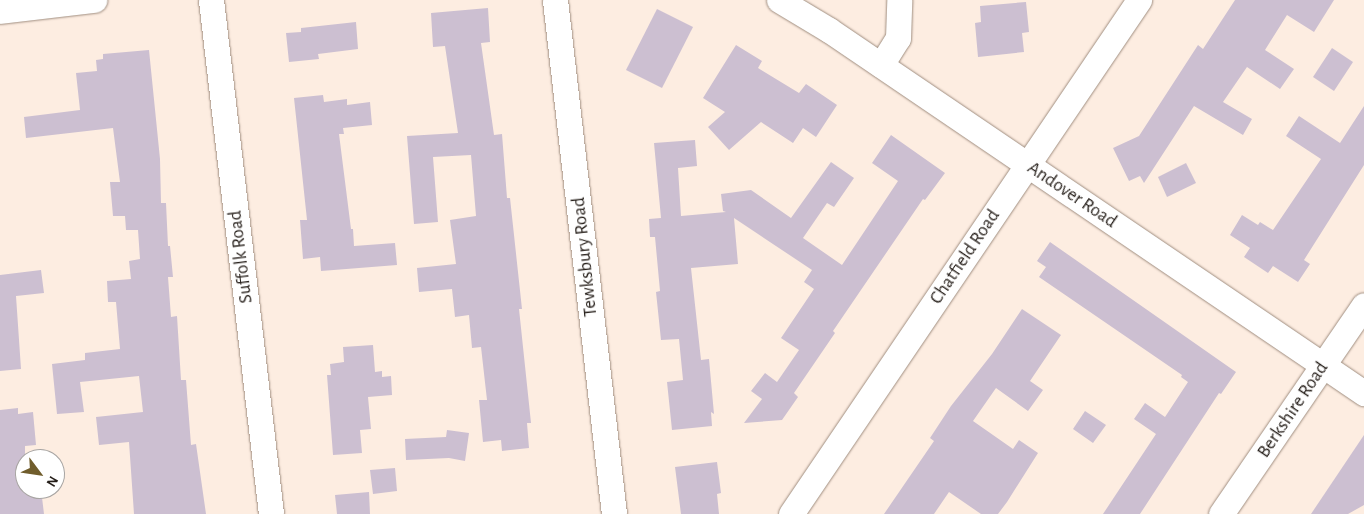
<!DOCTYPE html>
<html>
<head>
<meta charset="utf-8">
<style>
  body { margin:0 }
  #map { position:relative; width:1364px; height:514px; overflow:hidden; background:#fdede1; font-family:"Alegreya Sans",sans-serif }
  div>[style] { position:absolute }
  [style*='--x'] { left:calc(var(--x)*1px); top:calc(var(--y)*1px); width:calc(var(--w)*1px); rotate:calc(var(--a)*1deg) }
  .building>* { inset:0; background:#ccbfd1 }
  .roads { filter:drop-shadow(0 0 1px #a08e80) drop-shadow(0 0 1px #a08e80) }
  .minor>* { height:25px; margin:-12.5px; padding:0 12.5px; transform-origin:12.5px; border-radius:12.5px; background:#fff }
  span { translate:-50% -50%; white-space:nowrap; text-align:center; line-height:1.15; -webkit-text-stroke:4px #fff; paint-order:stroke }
  .street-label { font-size:19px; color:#251e19 }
  .north { position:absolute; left:15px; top:449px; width:50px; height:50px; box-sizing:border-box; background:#fff; border:1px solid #a8a5a3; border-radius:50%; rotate:121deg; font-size:14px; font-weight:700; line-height:20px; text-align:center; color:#251e19 }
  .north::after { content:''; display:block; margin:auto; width:18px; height:22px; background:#705d2c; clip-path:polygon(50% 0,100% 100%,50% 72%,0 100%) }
</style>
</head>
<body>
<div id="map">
  <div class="building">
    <i style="clip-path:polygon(1235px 0,1334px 0,1314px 32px,1287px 15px,1265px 50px,1294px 69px,1280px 89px,1247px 67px,1223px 102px,1252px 119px,1243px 135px,1194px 106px,1144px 183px,1140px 176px,1129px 181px,1113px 148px,1139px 136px,1198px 45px,1203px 49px)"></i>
    <i style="clip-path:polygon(1026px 2px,1029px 32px,1022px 33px,1024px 52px,978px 57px,975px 23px,981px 22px,980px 6px)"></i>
    <i style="clip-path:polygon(488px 8px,490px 42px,481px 43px,494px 135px,502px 134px,507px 198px,510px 198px,522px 309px,519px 309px,531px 423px,527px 423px,529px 448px,502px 451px,501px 440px,483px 442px,479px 400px,487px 400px,481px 347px,472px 348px,469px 315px,455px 317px,452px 289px,419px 292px,417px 268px,456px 264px,450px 220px,476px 216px,471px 155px,433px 157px,438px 222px,414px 224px,407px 136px,458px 133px,445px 46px,433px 47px,431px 13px)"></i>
    <i style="clip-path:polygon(657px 9px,693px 27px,662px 88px,626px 70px)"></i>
    <i style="clip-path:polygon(356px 22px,358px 49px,318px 54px,319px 59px,289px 62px,286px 33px,301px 32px,301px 28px)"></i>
    <i style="clip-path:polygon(736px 45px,762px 61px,758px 68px,799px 93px,806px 84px,837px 105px,816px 137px,803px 128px,793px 143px,761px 122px,729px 150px,708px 127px,725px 112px,703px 98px)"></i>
    <i style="clip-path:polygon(1332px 48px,1353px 62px,1334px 91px,1313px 77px)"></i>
    <i style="clip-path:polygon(149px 50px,160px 159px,161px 203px,166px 203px,168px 246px,170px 246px,173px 277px,168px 277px,171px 317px,177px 316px,181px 380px,186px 380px,191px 445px,196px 444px,206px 514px,134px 514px,129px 442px,99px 445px,96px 417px,143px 412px,139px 376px,80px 382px,84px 412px,57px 414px,52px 364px,85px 360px,85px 353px,120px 349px,116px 302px,108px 302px,107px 281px,131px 279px,129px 261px,140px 259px,138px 230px,126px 230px,125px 216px,113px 216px,110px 182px,120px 182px,113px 128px,26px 138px,24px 117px,80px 110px,76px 73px,97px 71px,96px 60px,103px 59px,103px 54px)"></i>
    <i style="clip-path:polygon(323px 95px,324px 102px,347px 99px,347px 105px,370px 102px,372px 125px,343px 128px,344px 134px,339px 134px,351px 229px,353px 229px,354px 246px,395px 243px,397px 265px,321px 271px,320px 257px,303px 259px,300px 220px,307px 220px,294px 98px)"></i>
    <i style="clip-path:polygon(1364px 106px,1364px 165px,1304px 260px,1310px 264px,1298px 282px,1273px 266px,1268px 273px,1244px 257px,1250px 248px,1230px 235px,1242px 215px,1258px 225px,1260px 222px,1273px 230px,1321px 159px,1286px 136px,1299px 116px,1340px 143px)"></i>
    <i style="clip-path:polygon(891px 135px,945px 173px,925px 200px,923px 199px,833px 331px,835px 333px,794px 393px,798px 397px,782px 420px,744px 423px,762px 399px,751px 391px,765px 373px,777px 382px,799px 350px,781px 338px,814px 289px,804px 282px,812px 270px,734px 218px,738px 264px,691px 268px,701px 360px,709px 359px,714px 414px,711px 412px,712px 426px,672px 430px,667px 382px,683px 380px,679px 339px,661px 340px,656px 292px,660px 291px,655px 237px,650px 237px,649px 219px,661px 218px,654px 143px,695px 140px,697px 166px,678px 168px,681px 216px,726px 212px,723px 211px,721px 194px,751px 190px,791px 218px,831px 162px,854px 178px,834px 207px,827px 203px,803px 238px,842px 265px,898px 181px,872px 163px)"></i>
    <i style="clip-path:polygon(1186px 163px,1196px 183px,1167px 197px,1158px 177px)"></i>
    <i style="clip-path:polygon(1050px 242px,1236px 372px,1221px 394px,1219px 393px,1140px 514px,1103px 514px,1156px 434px,1134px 419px,1145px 403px,1165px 417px,1188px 382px,1181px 377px,1182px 375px,1039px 277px,1046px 267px,1037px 261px)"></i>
    <i style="clip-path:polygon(41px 270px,44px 293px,16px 296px,21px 369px,0 371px,0 275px)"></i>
    <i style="clip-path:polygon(1022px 309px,1061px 335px,1030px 381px,1043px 390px,1028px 411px,996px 388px,973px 421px,1013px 449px,1019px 440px,1038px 453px,1007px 502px,998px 514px,981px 514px,949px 492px,934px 514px,884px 514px,934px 441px,930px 438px,951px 406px,992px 354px)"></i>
    <i style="clip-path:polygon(373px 345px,375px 372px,382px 371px,382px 377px,391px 376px,392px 395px,368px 397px,371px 429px,360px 430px,362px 453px,333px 455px,327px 375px,331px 375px,330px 364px,344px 362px,343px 347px)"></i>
    <i style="clip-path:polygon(18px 408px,18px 414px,33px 412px,36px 445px,25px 446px,25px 489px,41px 489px,44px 514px,0 514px,0 410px)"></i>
    <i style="clip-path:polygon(1085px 411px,1106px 425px,1093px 443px,1073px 429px)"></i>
    <i style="clip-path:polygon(447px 430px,469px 433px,465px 461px,449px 458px,406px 460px,405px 439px,446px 437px)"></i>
    <i style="clip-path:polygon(1364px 435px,1364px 505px,1348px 514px,1311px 514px)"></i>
    <i style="clip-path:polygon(717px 462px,721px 493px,717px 494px,719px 514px,681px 514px,675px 467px)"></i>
    <i style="clip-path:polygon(395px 468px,397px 491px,373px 494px,370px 470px)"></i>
    <i style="clip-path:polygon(369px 492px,370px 514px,337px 514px,335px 495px)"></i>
  </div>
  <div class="roads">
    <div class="minor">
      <i style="--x:211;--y:0;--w:517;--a:83.34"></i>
      <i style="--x:555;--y:0;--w:517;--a:83.45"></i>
      <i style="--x:779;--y:0;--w:58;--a:31"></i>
      <i style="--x:829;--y:30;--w:647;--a:34.16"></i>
      <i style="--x:0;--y:11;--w:95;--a:-6.7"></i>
      <i style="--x:881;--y:65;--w:32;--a:-58"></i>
      <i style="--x:898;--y:38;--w:38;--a:-88"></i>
      <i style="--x:791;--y:514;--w:621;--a:-55.9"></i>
      <i style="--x:1221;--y:514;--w:253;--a:-55.6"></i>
    </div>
  </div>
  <div class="street-label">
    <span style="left:1072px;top:195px;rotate:34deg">Andover Road</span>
    <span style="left:241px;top:257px;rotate:-97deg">Suffolk Road</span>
    <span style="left:585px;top:257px;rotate:-96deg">Tewksbury Road</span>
    <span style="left:965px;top:257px;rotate:-56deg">Chatfield Road</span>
    <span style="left:1293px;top:410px;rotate:-56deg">Berkshire Road</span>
  </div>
  <div class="north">N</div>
</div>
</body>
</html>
